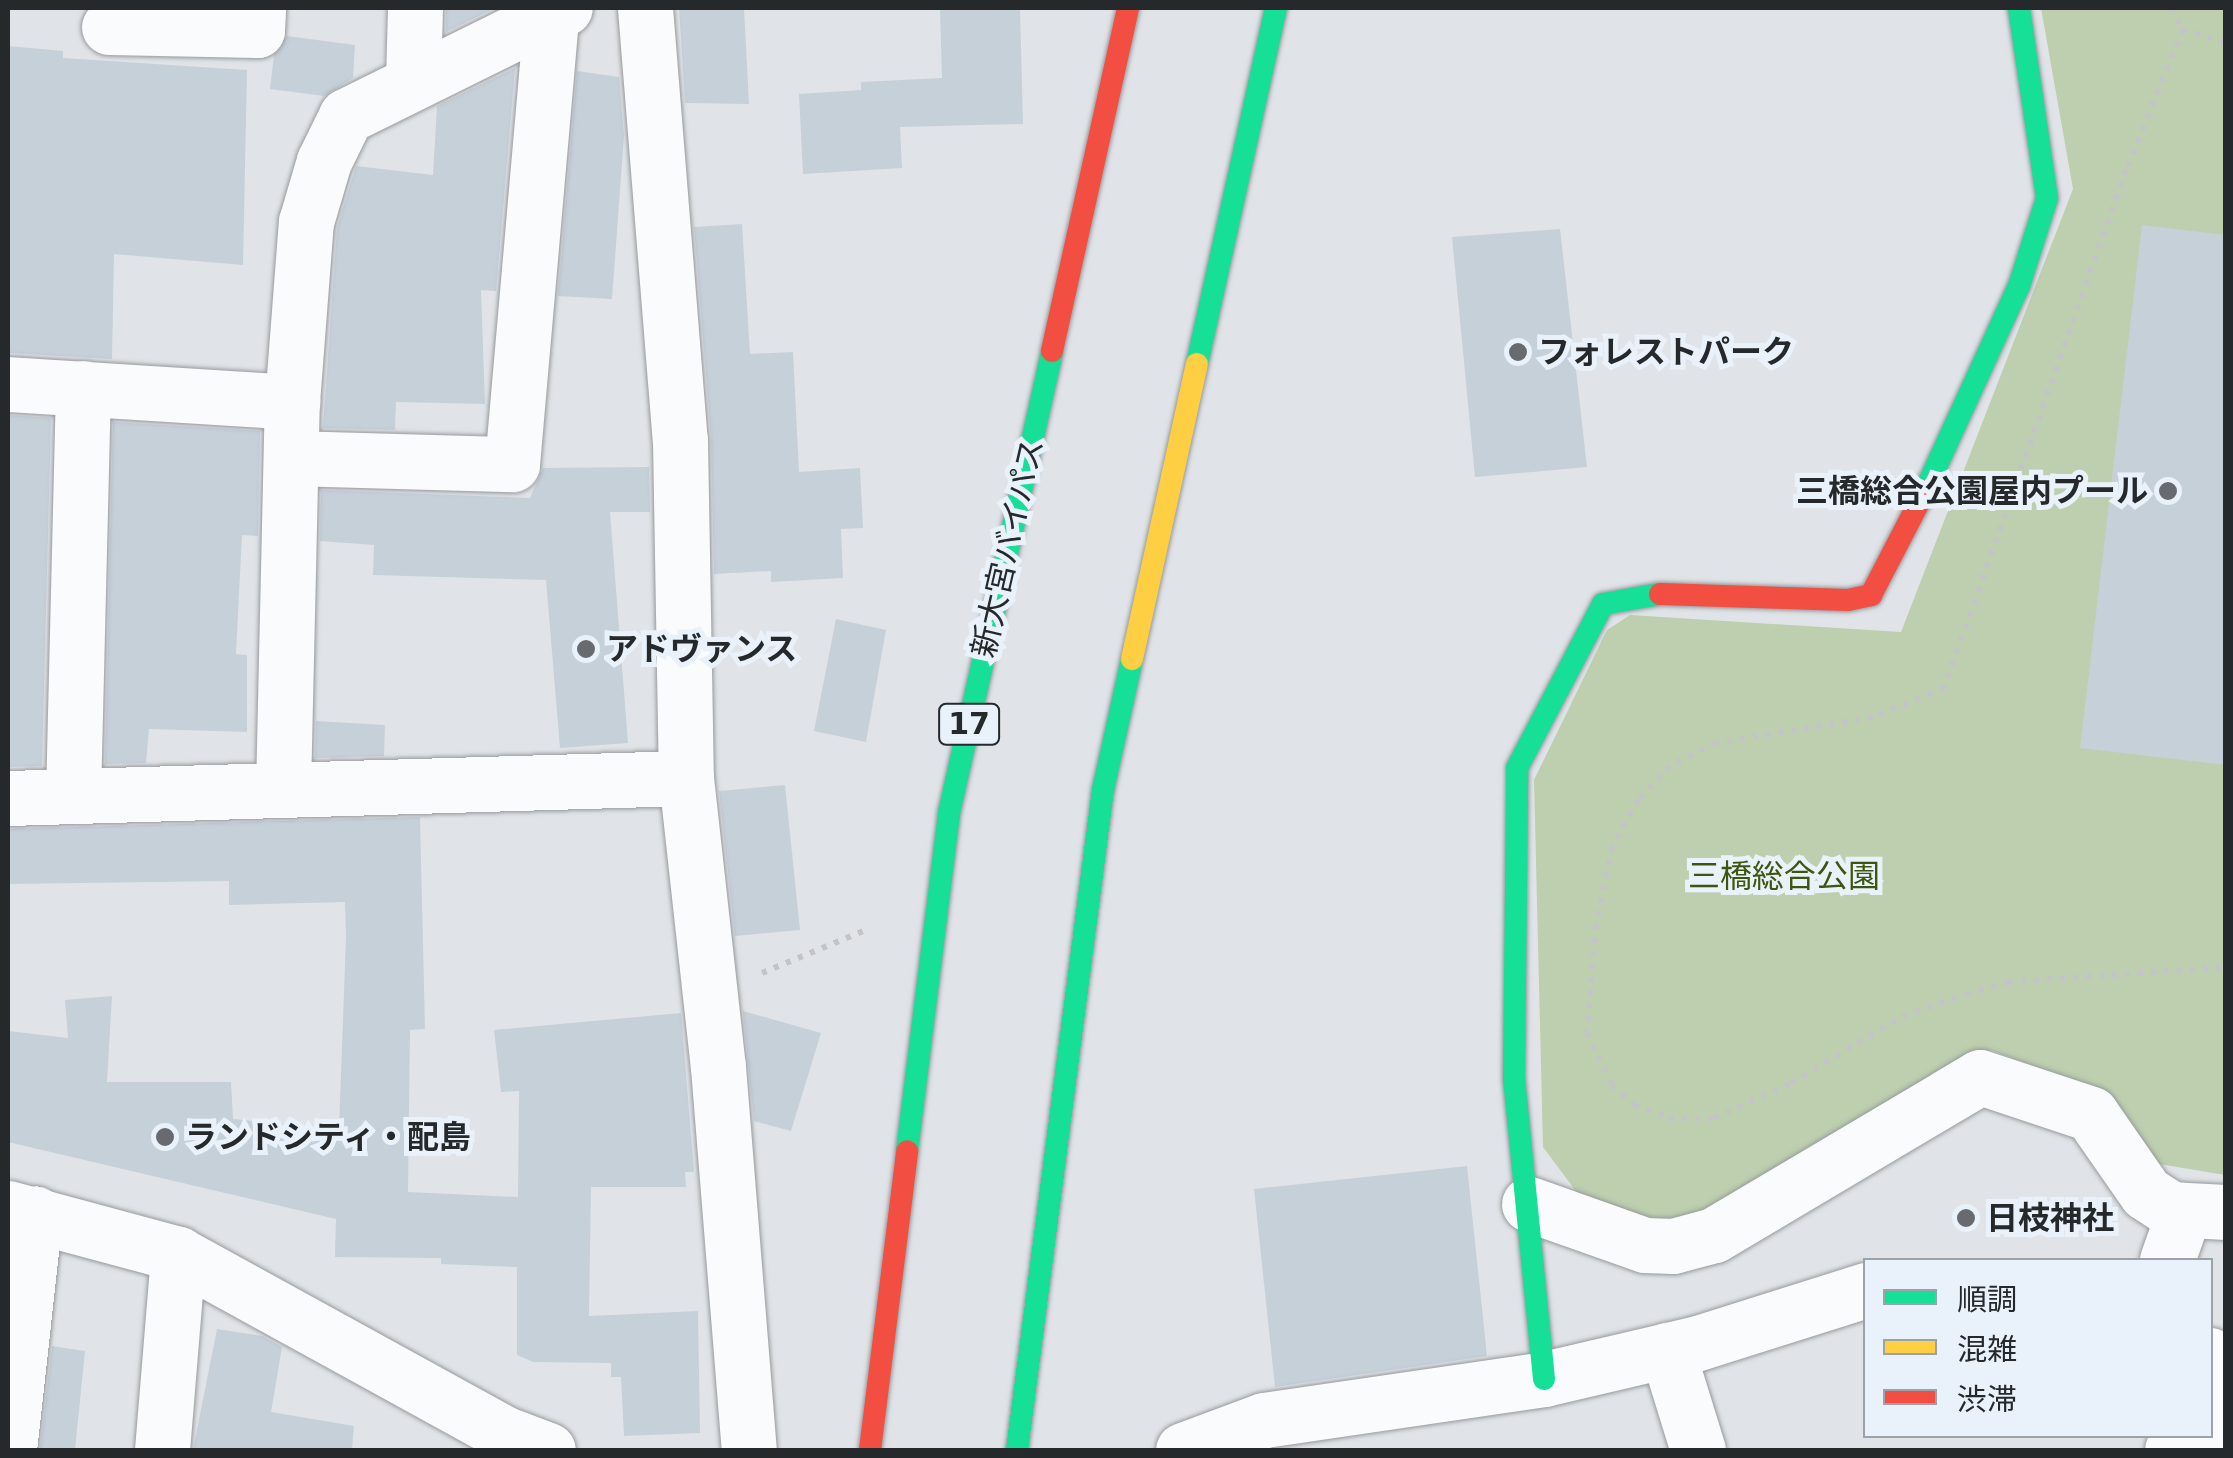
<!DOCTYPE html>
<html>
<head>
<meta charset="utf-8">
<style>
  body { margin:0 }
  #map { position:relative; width:2233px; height:1458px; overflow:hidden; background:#e0e4e8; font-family:"DejaVu Sans","Noto Sans JP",sans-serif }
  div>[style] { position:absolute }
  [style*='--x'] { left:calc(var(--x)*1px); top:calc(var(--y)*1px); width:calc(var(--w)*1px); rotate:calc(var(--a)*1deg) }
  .green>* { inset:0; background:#bdcfae }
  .building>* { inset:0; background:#c6d0d9 }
  .path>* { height:6px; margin-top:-3px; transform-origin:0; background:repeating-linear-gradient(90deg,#c3c4c5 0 5px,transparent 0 13px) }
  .roads { filter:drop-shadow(0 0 2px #979a9d) drop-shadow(0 0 2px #979a9d) }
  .street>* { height:55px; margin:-27.5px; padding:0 27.5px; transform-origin:27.5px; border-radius:27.5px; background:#fafbfc }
  .fast>* { height:22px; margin:-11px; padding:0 11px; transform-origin:11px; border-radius:11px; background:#16e098 }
  .slow>* { height:22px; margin:-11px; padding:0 11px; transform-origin:11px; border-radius:11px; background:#ffcf43 }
  .jam>* { height:22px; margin:-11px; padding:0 11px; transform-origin:11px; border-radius:11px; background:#f24e42 }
  .dots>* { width:28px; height:28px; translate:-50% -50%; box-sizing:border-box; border:5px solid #e9f2fa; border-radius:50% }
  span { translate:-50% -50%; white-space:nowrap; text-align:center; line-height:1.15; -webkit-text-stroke:10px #e9f2fa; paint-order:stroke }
  .shield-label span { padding:2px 8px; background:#e9f2fa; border:2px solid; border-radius:8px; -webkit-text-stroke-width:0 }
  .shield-label { font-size:30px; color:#26292c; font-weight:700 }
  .poi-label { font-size:32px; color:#26292c; font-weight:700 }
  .left { translate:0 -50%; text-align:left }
  .right { translate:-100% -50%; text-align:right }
  .street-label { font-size:32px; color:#26292c }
  .park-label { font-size:32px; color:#3c560f }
  .frame { position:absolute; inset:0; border:10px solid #26292c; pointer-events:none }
  .legend { position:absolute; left:1863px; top:1258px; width:350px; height:180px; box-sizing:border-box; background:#e9f2fa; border:2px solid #9ba2a8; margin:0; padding:12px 18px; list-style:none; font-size:30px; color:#26292c }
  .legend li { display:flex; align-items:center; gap:20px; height:50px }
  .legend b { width:50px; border:2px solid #9ba2a8 }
</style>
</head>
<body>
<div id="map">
  <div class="green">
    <i style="clip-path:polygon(2041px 8px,2225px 8px,2225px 1175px,2159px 1164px,2096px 1089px,1991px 1050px,1700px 1214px,1650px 1221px,1578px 1194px,1543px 1147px,1534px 780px,1607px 630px,1630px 615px,1901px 632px,2073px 189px)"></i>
  </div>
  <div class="building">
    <i style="clip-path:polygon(446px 8px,495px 8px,446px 32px)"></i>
    <i style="clip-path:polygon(679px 8px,744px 8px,749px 104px,685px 103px)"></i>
    <i style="clip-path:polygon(940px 8px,1020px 8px,1023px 124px,900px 127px,902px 168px,803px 174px,799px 94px,861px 90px,861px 82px,942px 78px)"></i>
    <i style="clip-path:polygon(287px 36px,355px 45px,353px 78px,324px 96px,270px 89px,274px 55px)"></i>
    <i style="clip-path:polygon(8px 46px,63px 51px,63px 58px,247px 70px,243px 265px,114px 254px,112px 359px,8px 353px)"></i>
    <i style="clip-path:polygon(515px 68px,496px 291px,481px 290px,485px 404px,396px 402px,395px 430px,323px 428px,337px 228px,356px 166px,433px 175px,437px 106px)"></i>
    <i style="clip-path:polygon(577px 71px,619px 77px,624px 136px,612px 299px,558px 296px)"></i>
    <i style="clip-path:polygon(742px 224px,750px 354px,793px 352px,799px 472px,860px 468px,863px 528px,841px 529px,843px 578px,771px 582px,771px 571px,714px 574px,711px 437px,694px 227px)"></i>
    <i style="clip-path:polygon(2142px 225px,2226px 235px,2226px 765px,2080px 748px)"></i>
    <i style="clip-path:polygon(1560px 229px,1587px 467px,1475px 477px,1452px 237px)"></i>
    <i style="clip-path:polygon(8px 415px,51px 418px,42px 766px,8px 767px)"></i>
    <i style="clip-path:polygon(113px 422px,260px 431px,258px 536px,242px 535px,236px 654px,247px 655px,247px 732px,149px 729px,146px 763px,105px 764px)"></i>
    <i style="clip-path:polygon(649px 467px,650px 512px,610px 512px,628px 743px,560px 748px,546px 580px,373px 575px,374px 545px,320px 541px,321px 490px,530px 498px,543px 468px)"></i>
    <i style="clip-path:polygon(836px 619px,886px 630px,866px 742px,814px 731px)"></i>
    <i style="clip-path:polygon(316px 721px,385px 725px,384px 756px,315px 758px)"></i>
    <i style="clip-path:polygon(785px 785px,800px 930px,735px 936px,719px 791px)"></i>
    <i style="clip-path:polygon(420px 817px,425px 1029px,410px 1030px,408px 1192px,518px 1197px,519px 1091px,501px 1092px,494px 1030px,681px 1013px,694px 1172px,685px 1172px,686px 1187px,591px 1187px,589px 1316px,698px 1311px,700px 1433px,624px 1436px,621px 1377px,611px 1377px,611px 1363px,533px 1362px,517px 1355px,517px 1267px,441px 1264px,441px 1258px,335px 1257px,336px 1219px,8px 1142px,8px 1031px,68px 1038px,65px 1000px,112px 996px,107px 1082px,231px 1082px,233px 1119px,339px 1129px,346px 937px,345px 902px,229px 905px,229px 881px,8px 884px,8px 829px)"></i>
    <i style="clip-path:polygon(743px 1011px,821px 1033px,791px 1131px,754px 1121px)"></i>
    <i style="clip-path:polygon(1467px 1166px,1487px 1356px,1275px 1387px,1254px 1189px)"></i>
    <i style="clip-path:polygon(217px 1329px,262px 1336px,282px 1347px,271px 1412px,354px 1426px,352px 1450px,193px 1450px)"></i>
    <i style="clip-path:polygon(52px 1346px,85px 1351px,75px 1450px,40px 1450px)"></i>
  </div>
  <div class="path">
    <i style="--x:2172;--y:8;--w:24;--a:62"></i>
    <i style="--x:2183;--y:29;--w:45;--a:18"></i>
    <i style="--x:2183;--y:29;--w:152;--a:112"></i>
    <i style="--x:2126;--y:170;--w:549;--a:109.36"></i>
    <i style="--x:1944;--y:688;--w:77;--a:157.8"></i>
    <i style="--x:1873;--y:717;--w:159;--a:170.6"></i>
    <i style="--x:1716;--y:743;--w:51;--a:153.4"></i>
    <i style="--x:1670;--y:766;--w:47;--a:133.3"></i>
    <i style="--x:1638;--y:800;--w:54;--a:119"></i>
    <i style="--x:1612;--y:847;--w:80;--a:101.6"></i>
    <i style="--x:1596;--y:925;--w:108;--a:94.8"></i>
    <i style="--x:1587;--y:1033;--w:58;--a:64.3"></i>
    <i style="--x:1612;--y:1085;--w:30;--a:42"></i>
    <i style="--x:1634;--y:1105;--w:37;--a:20"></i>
    <i style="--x:1669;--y:1118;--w:45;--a:0"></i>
    <i style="--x:1714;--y:1118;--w:85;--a:-24.4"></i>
    <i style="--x:1791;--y:1083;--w:131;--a:-30.9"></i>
    <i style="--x:1903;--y:1016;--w:67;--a:-19.2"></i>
    <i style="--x:1966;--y:994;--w:44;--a:-15.9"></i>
    <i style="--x:2008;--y:982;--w:219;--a:-3.9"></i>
    <i style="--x:762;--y:973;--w:115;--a:-22.5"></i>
  </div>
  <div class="roads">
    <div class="street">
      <i style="--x:645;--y:8;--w:433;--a:85.4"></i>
      <i style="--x:680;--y:440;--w:338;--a:89"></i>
      <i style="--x:686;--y:778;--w:291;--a:83.7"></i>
      <i style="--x:718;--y:1067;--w:384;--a:85.4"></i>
      <i style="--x:109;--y:27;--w:148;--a:1.2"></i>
      <i style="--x:257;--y:30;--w:22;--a:-87"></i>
      <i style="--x:413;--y:80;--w:72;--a:-88.4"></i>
      <i style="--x:8;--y:384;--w:285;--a:3.6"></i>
      <i style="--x:291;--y:458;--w:221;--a:1.6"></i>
      <i style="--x:512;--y:464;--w:452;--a:-85"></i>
      <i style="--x:283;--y:790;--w:388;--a:-88.7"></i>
      <i style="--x:292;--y:402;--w:181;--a:-85.6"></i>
      <i style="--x:306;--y:222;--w:64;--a:-73.6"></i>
      <i style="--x:324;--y:161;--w:50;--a:-63.9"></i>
      <i style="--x:346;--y:116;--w:244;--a:-26.3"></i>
      <i style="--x:73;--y:796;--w:408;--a:-88.6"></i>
      <i style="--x:8;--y:798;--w:678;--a:-1.69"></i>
      <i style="--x:1529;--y:1204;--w:123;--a:19.5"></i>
      <i style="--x:1645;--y:1245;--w:28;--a:2"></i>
      <i style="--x:1673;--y:1246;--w:42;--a:-15"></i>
      <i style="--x:1714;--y:1235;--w:309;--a:-30.7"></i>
      <i style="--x:1980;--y:1077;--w:117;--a:18.4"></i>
      <i style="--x:2091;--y:1114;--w:96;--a:55.2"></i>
      <i style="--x:2146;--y:1193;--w:30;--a:33"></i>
      <i style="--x:2171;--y:1209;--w:55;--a:3.1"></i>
      <i style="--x:8;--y:1208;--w:176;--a:15.1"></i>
      <i style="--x:178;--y:1254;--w:371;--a:28.8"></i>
      <i style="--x:503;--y:1433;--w:48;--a:20.7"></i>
      <i style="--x:2167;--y:1260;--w:51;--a:-70.5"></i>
      <i style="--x:1667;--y:1350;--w:105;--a:72.8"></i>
      <i style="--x:2210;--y:1355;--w:34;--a:62"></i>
      <i style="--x:9;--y:1450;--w:238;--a:-83.7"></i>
      <i style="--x:162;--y:1450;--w:197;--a:-85.3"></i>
      <i style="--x:1183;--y:1450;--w:86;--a:-20.3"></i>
      <i style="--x:1264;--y:1420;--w:283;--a:-8.3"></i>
      <i style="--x:1544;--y:1379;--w:158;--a:-13.2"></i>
      <i style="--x:1698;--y:1343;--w:176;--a:-17.5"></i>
      <i style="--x:2172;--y:1450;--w:40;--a:-21"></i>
    </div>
    <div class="fast">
      <i style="--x:1197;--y:364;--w:365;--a:-77.5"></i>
      <i style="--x:1925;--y:491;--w:226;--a:-65.4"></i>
      <i style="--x:2019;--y:286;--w:92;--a:-72.3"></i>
      <i style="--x:2047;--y:198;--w:192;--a:-98.4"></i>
      <i style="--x:907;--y:1151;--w:341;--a:-82.9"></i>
      <i style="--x:949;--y:813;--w:473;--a:-77.4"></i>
      <i style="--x:1544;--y:1379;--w:301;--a:-95.7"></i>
      <i style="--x:1514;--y:1079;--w:311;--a:-89.4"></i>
      <i style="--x:1517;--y:768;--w:185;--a:-62.3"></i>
      <i style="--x:1603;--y:604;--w:58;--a:-10"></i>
      <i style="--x:1017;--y:1450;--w:666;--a:-82.58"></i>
      <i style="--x:1103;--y:790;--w:134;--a:-77.5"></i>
    </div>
    <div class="slow">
      <i style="--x:1132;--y:659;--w:302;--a:-77.6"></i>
    </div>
    <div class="jam">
      <i style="--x:1052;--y:351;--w:351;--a:-77.5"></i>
      <i style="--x:1660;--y:594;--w:188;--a:1.8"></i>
      <i style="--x:1848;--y:600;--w:24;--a:-12"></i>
      <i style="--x:1871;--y:595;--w:117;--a:-62.6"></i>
      <i style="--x:870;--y:1450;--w:301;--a:-82.9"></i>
    </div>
  </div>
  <div class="dots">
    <i style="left:1518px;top:352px;background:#676a6e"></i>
    <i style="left:2168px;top:491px;background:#676a6e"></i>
    <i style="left:586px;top:649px;background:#676a6e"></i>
    <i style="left:165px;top:1137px;background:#676a6e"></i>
    <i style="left:1966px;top:1218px;background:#676a6e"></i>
  </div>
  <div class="shield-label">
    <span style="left:969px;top:724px">17</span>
  </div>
  <div class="poi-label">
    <span class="left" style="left:1538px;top:352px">フォレストパーク</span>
    <span class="right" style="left:2148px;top:491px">三橋総合公園屋内プール</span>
    <span class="left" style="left:606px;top:649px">アドヴァンス</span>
    <span class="left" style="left:185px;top:1137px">ランドシティ・配島</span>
    <span class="left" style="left:1986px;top:1218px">日枝神社</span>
  </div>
  <div class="street-label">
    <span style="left:1008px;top:548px;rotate:-77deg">新大宮バイパス</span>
  </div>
  <div class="park-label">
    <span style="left:1784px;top:876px">三橋総合公園</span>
  </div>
  <div class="frame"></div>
  <ul class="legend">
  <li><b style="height:12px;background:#16e098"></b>順調</li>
  <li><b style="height:12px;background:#ffcf43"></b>混雑</li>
  <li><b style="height:12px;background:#f24e42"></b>渋滞</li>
  </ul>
</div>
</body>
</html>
